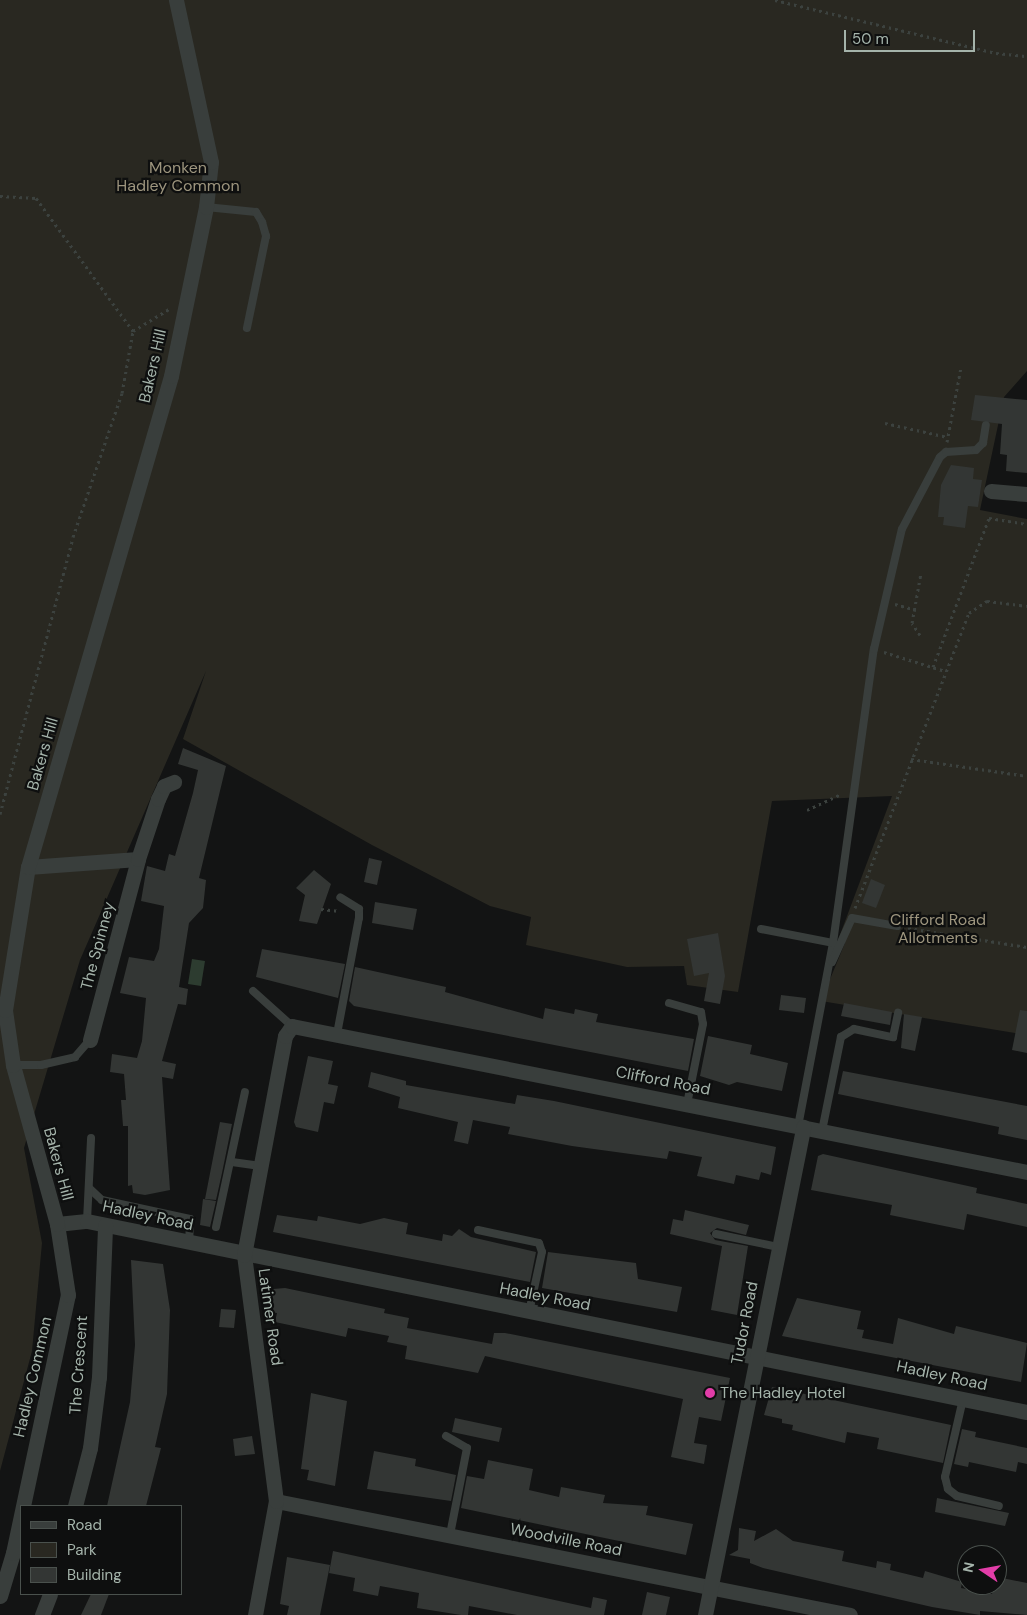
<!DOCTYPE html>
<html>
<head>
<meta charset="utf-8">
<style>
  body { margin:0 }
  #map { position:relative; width:1027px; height:1615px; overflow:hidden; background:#131414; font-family:"DM Sans",sans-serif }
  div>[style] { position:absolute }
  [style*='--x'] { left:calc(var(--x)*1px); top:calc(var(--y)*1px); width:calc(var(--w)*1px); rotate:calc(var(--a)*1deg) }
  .green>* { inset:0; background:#292821 }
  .water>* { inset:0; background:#2d3c30 }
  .building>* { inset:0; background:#333634 }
  .path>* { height:3px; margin-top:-1.5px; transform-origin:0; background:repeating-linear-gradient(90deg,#3c423f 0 2.5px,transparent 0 6.5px) }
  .service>* { height:8px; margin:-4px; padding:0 4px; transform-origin:4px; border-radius:4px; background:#393e3c }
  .minor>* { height:15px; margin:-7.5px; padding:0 7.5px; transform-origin:7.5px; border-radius:7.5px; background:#393e3c }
  .dots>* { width:14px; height:14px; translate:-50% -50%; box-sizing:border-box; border:2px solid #0e0f0f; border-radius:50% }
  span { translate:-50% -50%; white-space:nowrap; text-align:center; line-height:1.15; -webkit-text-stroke:4.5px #0e0f0f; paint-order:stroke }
  .park-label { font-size:16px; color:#9d957e }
  .street-label { font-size:16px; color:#a5b4ab }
  .poi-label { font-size:16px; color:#a5b4ab }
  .left { translate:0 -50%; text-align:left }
  .legend { position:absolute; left:20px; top:1505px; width:162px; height:90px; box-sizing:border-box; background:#0e0f0f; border:1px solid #4a514d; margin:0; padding:6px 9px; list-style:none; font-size:15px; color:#a5b4ab }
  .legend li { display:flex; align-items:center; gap:10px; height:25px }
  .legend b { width:25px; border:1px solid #4a514d }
  .north { position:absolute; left:957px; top:1545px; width:50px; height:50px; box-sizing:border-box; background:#0e0f0f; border:1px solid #4a514d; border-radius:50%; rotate:282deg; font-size:14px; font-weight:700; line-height:20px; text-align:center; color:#a5b4ab }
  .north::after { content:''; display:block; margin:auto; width:18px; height:22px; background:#e23da8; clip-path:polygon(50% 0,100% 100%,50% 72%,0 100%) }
  .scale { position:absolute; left:844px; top:30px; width:131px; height:22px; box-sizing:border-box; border:2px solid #a5b4ab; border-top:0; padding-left:6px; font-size:15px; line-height:18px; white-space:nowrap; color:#a5b4ab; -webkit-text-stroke:4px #0e0f0f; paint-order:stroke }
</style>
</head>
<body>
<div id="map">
  <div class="green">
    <i style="clip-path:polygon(0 0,1027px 0,1027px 371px,1004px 397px,980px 510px,1027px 519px,1027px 1035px,821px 1001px,845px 943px,838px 940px,892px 796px,772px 801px,738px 992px,687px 985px,684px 966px,627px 967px,526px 945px,531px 917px,490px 906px,372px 845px,183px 739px,206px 671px,80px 960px,24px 1148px,42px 1243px,32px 1351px,0 1471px)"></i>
  </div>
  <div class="water">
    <i style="clip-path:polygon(192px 959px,205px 961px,201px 986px,188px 984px)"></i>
  </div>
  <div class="building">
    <i style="clip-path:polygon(975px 395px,1027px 400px,1027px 473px,1006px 471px,1007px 455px,1000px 454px,1002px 424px,971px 420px)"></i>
    <i style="clip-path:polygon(951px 465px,974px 468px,973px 479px,982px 480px,978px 507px,968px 506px,965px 528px,943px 525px,944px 517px,938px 517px,941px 485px)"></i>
    <i style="clip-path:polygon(183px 748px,226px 766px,199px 878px,206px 880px,203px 908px,189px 923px,179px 987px,188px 989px,186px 1005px,178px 1004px,162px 1061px,176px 1064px,173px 1079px,162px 1077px,170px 1190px,145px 1195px,133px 1193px,132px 1185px,128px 1186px,128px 1126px,123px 1126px,121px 1100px,126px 1100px,124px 1074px,110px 1072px,112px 1054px,137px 1058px,142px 1041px,146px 998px,120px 993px,129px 957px,154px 961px,159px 949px,164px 906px,141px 901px,147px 866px,165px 871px,169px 854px,175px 856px,193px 793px,198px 770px,178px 764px)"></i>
    <i style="clip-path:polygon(369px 858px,382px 861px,377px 885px,364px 882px)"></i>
    <i style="clip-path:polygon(314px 870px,331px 884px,317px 924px,299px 921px,305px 895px,296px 888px)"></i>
    <i style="clip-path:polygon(871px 879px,885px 885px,876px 908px,862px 903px)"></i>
    <i style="clip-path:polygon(375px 902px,417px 909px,413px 930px,372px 923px)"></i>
    <i style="clip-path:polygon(718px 933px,725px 976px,720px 1004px,704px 1001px,709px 973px,694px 976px,687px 939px)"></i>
    <i style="clip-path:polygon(262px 949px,345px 964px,338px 998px,256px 977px)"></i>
    <i style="clip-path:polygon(355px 967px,446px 987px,445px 992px,543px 1019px,545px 1008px,574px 1014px,575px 1009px,598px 1014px,596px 1022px,694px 1039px,688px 1071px,354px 1006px,349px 1001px)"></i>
    <i style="clip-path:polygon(781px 995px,806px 998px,804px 1013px,779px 1010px)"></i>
    <i style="clip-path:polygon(844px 1003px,892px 1012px,890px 1025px,841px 1016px)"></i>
    <i style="clip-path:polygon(1020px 1010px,1027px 1011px,1027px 1053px,1012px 1050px)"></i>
    <i style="clip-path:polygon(904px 1014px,922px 1017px,915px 1051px,901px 1048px)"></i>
    <i style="clip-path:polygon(708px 1036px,752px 1045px,750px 1054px,788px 1063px,782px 1091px,737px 1082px,729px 1085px,700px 1076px)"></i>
    <i style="clip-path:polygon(308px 1056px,333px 1061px,328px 1084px,338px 1086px,334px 1104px,324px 1102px,318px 1132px,296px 1127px,294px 1122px)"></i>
    <i style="clip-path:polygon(843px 1071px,1027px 1106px,1027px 1140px,998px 1134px,999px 1127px,838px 1094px)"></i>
    <i style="clip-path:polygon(371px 1072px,406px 1081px,406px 1085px,515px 1104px,517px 1095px,554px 1101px,776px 1147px,771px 1175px,761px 1172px,759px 1180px,736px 1175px,734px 1184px,697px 1176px,702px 1157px,669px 1151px,667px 1159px,572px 1146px,508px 1134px,510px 1127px,473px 1120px,468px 1144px,454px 1141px,458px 1122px,398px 1108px,400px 1097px,368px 1087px)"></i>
    <i style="clip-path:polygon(220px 1122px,232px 1124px,222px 1173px,217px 1172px,222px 1173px,216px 1200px,205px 1199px)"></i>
    <i style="clip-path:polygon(823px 1154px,977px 1188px,976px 1193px,1027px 1204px,1027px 1227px,967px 1214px,964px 1230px,890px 1215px,892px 1205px,811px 1190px,818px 1156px)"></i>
    <i style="clip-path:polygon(203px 1199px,216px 1201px,210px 1227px,200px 1225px)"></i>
    <i style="clip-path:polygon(685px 1210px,749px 1225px,746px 1235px,717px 1228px,710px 1233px,715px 1240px,748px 1246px,737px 1315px,711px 1310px,722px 1246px,670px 1234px,673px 1219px,683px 1221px)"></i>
    <i style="clip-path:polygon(277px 1215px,317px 1221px,318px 1216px,360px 1224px,384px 1218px,408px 1223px,406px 1234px,442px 1241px,443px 1234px,452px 1236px,459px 1229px,471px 1237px,536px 1252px,530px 1282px,273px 1232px)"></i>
    <i style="clip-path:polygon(548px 1252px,636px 1263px,638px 1279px,682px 1287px,677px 1312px,542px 1288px)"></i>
    <i style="clip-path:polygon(131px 1260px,163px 1264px,170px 1310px,167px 1394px,155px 1447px,161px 1448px,146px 1506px,107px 1506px,130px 1402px,135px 1345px)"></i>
    <i style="clip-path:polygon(285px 1288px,385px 1309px,384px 1313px,409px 1318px,407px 1328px,492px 1344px,494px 1333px,505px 1333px,730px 1378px,721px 1421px,699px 1417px,694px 1443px,707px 1445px,704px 1464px,671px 1457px,683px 1399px,485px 1356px,478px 1373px,405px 1359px,407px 1346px,387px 1342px,389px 1336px,348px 1328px,346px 1337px,275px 1322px,277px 1313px,268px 1312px,273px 1289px)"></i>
    <i style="clip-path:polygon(797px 1298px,861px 1311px,857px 1329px,864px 1330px,862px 1338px,893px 1344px,898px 1318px,954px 1334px,956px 1326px,1027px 1343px,1021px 1382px,782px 1336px)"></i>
    <i style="clip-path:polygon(221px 1309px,236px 1310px,234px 1328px,219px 1327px)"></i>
    <i style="clip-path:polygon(772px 1387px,951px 1425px,943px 1463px,877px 1449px,879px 1438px,847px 1432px,845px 1443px,792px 1430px,793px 1425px,782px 1423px,782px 1419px,764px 1415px)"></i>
    <i style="clip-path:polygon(311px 1393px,347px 1401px,335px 1486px,307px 1480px,309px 1470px,301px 1469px)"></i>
    <i style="clip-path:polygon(455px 1418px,502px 1428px,499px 1442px,452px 1432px)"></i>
    <i style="clip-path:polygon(962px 1429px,976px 1432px,975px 1437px,1027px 1448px,1027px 1464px,1018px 1462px,1016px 1472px,969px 1462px,968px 1467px,954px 1464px)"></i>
    <i style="clip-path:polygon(252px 1436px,255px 1454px,235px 1456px,233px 1439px)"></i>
    <i style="clip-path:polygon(374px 1451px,416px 1459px,415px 1466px,456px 1475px,451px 1501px,367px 1489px)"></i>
    <i style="clip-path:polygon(488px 1460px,533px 1469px,529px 1490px,559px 1497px,561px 1487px,605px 1495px,603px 1503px,648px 1506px,646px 1515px,693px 1524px,686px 1555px,461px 1508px,467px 1476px,484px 1479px)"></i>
    <i style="clip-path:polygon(937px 1498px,1009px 1513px,1005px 1526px,935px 1512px)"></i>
    <i style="clip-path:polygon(739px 1528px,756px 1531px,754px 1541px,776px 1529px,793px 1541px,844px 1551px,842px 1561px,876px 1568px,877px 1561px,891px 1564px,890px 1570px,923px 1578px,925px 1571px,962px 1582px,961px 1588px,992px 1594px,997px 1577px,1027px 1583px,1027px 1615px,980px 1611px,980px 1615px,932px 1607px,763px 1568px,750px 1563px,750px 1559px,729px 1555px,738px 1550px)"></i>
    <i style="clip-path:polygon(333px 1551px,591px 1608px,593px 1597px,607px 1600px,604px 1615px,517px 1615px,469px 1606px,468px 1615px,461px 1615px,417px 1608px,419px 1593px,380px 1586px,378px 1596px,353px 1591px,355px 1578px,329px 1573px)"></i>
    <i style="clip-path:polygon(287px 1557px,330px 1565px,320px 1615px,287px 1615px,289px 1606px,280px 1604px)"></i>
    <i style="clip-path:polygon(647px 1592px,670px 1597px,666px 1615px,642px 1615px)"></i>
    <i style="clip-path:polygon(91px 1594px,109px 1594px,101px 1615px,81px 1615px)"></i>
  </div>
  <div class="path">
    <i style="--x:775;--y:0;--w:227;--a:13.5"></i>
    <i style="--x:996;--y:53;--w:31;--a:6"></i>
    <i style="--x:0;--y:196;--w:36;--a:3"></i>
    <i style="--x:36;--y:198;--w:165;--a:53.9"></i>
    <i style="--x:885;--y:423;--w:64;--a:12.7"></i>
    <i style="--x:947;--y:442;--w:76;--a:-79.4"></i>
    <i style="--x:895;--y:604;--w:22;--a:16"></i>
    <i style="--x:920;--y:635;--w:14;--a:-124"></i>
    <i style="--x:912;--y:623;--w:51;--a:-79.8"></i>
    <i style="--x:884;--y:652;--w:64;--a:17.3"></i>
    <i style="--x:933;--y:667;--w:159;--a:-69.4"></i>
    <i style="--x:989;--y:518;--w:38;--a:9"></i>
    <i style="--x:911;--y:759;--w:117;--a:8.3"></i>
    <i style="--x:807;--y:810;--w:38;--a:-25"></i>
    <i style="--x:0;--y:814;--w:286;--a:-75.2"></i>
    <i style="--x:73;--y:537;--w:152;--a:-71.2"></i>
    <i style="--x:122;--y:393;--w:63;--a:-79.9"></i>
    <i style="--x:133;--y:331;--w:42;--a:-31.4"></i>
    <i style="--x:855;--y:908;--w:316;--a:-68.9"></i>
    <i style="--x:969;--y:613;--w:22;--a:-34"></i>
    <i style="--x:987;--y:601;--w:40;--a:7.1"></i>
    <i style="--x:321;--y:909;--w:19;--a:6"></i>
    <i style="--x:908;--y:928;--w:121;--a:9.1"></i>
  </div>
  <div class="service">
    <i style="--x:206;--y:207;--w:50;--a:5.7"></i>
    <i style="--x:256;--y:212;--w:12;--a:59"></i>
    <i style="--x:262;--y:222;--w:15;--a:74"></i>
    <i style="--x:266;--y:236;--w:94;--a:101.7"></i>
    <i style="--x:761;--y:929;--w:73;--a:11"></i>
    <i style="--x:833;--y:943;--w:186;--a:100.8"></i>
    <i style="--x:833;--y:943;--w:297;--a:-82.1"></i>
    <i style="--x:874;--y:649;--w:123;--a:-76.9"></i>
    <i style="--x:902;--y:529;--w:81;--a:-62.2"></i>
    <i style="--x:940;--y:457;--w:8;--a:-40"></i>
    <i style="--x:946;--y:452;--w:30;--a:-4"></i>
    <i style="--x:976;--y:450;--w:10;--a:-45"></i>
    <i style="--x:983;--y:443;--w:18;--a:-81"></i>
    <i style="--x:832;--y:962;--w:48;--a:-65.6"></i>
    <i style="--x:852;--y:918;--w:46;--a:10.1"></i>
    <i style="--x:253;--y:991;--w:52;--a:41.9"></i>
    <i style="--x:669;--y:1003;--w:33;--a:16"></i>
    <i style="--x:701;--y:1012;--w:12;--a:81"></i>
    <i style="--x:703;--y:1024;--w:82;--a:101.3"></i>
    <i style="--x:337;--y:1034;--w:118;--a:-79.3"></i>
    <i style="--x:359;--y:918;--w:9;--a:-90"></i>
    <i style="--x:359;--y:909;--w:22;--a:-148"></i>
    <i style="--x:13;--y:1065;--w:28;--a:0"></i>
    <i style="--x:41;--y:1065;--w:35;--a:-13"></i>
    <i style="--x:75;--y:1057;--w:23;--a:-49"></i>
    <i style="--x:822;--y:1131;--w:96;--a:-78.6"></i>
    <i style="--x:841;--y:1037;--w:15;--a:-32"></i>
    <i style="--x:854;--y:1029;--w:40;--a:12"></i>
    <i style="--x:893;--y:1037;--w:25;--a:-78"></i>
    <i style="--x:232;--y:1162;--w:28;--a:8"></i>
    <i style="--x:90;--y:1189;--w:16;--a:43"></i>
    <i style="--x:102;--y:1200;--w:90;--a:12.2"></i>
    <i style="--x:190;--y:1219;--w:24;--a:92"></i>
    <i style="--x:87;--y:1221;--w:83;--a:-87.2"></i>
    <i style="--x:216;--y:1227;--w:138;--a:-77.9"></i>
    <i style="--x:478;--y:1230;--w:62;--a:12"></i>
    <i style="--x:539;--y:1243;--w:9;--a:72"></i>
    <i style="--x:542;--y:1252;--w:61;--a:102.2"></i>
    <i style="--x:716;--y:1234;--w:63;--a:11.8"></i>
    <i style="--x:963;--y:1399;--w:80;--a:103"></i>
    <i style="--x:945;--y:1477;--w:12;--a:76"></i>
    <i style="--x:948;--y:1489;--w:11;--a:38"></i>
    <i style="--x:957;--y:1496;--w:43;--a:13.4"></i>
    <i style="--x:446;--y:1436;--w:24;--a:30"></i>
    <i style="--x:467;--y:1448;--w:89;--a:101.1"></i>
  </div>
  <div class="minor">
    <i style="--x:991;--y:491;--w:36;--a:5"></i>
    <i style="--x:28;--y:867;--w:110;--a:-4.2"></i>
    <i style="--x:90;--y:1040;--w:187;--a:-75.1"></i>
    <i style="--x:138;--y:859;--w:63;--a:-71.6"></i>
    <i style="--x:158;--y:799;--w:14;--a:-65"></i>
    <i style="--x:164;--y:786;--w:11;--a:-22"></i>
    <i style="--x:57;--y:1224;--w:30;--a:-6"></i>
    <i style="--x:87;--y:1221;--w:959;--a:11.49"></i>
    <i style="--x:276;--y:1501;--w:585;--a:11.23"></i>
    <i style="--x:75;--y:1506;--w:60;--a:-75.5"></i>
    <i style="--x:90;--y:1448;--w:72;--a:-82.8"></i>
    <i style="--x:99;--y:1377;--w:152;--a:-87.7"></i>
    <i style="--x:0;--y:1596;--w:45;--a:-73.2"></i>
    <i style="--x:13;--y:1553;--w:264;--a:-78"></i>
    <i style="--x:68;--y:1295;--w:72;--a:-98.8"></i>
    <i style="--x:57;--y:1224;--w:165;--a:-105.5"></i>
    <i style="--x:13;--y:1065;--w:56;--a:-98.3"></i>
    <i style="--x:5;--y:1010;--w:145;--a:-80.9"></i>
    <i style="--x:28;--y:867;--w:511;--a:-73.76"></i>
    <i style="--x:171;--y:376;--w:173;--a:-78.3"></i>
    <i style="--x:206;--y:207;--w:45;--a:-83.7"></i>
    <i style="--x:211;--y:162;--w:166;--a:-102.2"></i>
    <i style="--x:42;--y:1615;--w:22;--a:-69"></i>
    <i style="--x:255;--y:1615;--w:116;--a:-79.6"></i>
    <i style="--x:276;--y:1501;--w:248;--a:-97.4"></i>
    <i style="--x:244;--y:1255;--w:223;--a:-79.4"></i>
    <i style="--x:285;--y:1036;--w:12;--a:-55"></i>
    <i style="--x:292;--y:1026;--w:749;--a:11.23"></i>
    <i style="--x:705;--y:1615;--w:498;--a:-78.6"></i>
  </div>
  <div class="dots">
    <i style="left:710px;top:1393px;background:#e23da8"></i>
  </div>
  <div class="park-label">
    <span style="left:178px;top:177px">Monken<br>Hadley Common</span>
    <span style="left:938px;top:929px">Clifford Road<br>Allotments</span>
  </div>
  <div class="street-label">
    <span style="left:153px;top:366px;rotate:-77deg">Bakers Hill</span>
    <span style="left:43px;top:754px;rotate:-74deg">Bakers Hill</span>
    <span style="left:98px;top:946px;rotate:-75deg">The Spinney</span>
    <span style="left:663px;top:1081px;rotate:11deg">Clifford Road</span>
    <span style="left:58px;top:1164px;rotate:75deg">Bakers Hill</span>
    <span style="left:148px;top:1216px;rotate:12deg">Hadley Road</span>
    <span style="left:545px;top:1297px;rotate:11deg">Hadley Road</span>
    <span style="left:270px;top:1317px;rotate:82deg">Latimer Road</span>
    <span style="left:745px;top:1323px;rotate:-79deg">Tudor Road</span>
    <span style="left:79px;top:1365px;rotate:-86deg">The Crescent</span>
    <span style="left:942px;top:1376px;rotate:12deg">Hadley Road</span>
    <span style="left:33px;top:1377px;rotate:-77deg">Hadley Common</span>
    <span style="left:566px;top:1540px;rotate:11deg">Woodville Road</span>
  </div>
  <div class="poi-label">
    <span class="left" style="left:720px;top:1393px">The Hadley Hotel</span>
  </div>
  <ul class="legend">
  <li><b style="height:6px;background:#393e3c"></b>Road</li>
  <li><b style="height:14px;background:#292821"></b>Park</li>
  <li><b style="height:14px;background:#333634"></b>Building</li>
  </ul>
  <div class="north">N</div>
  <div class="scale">50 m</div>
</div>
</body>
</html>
